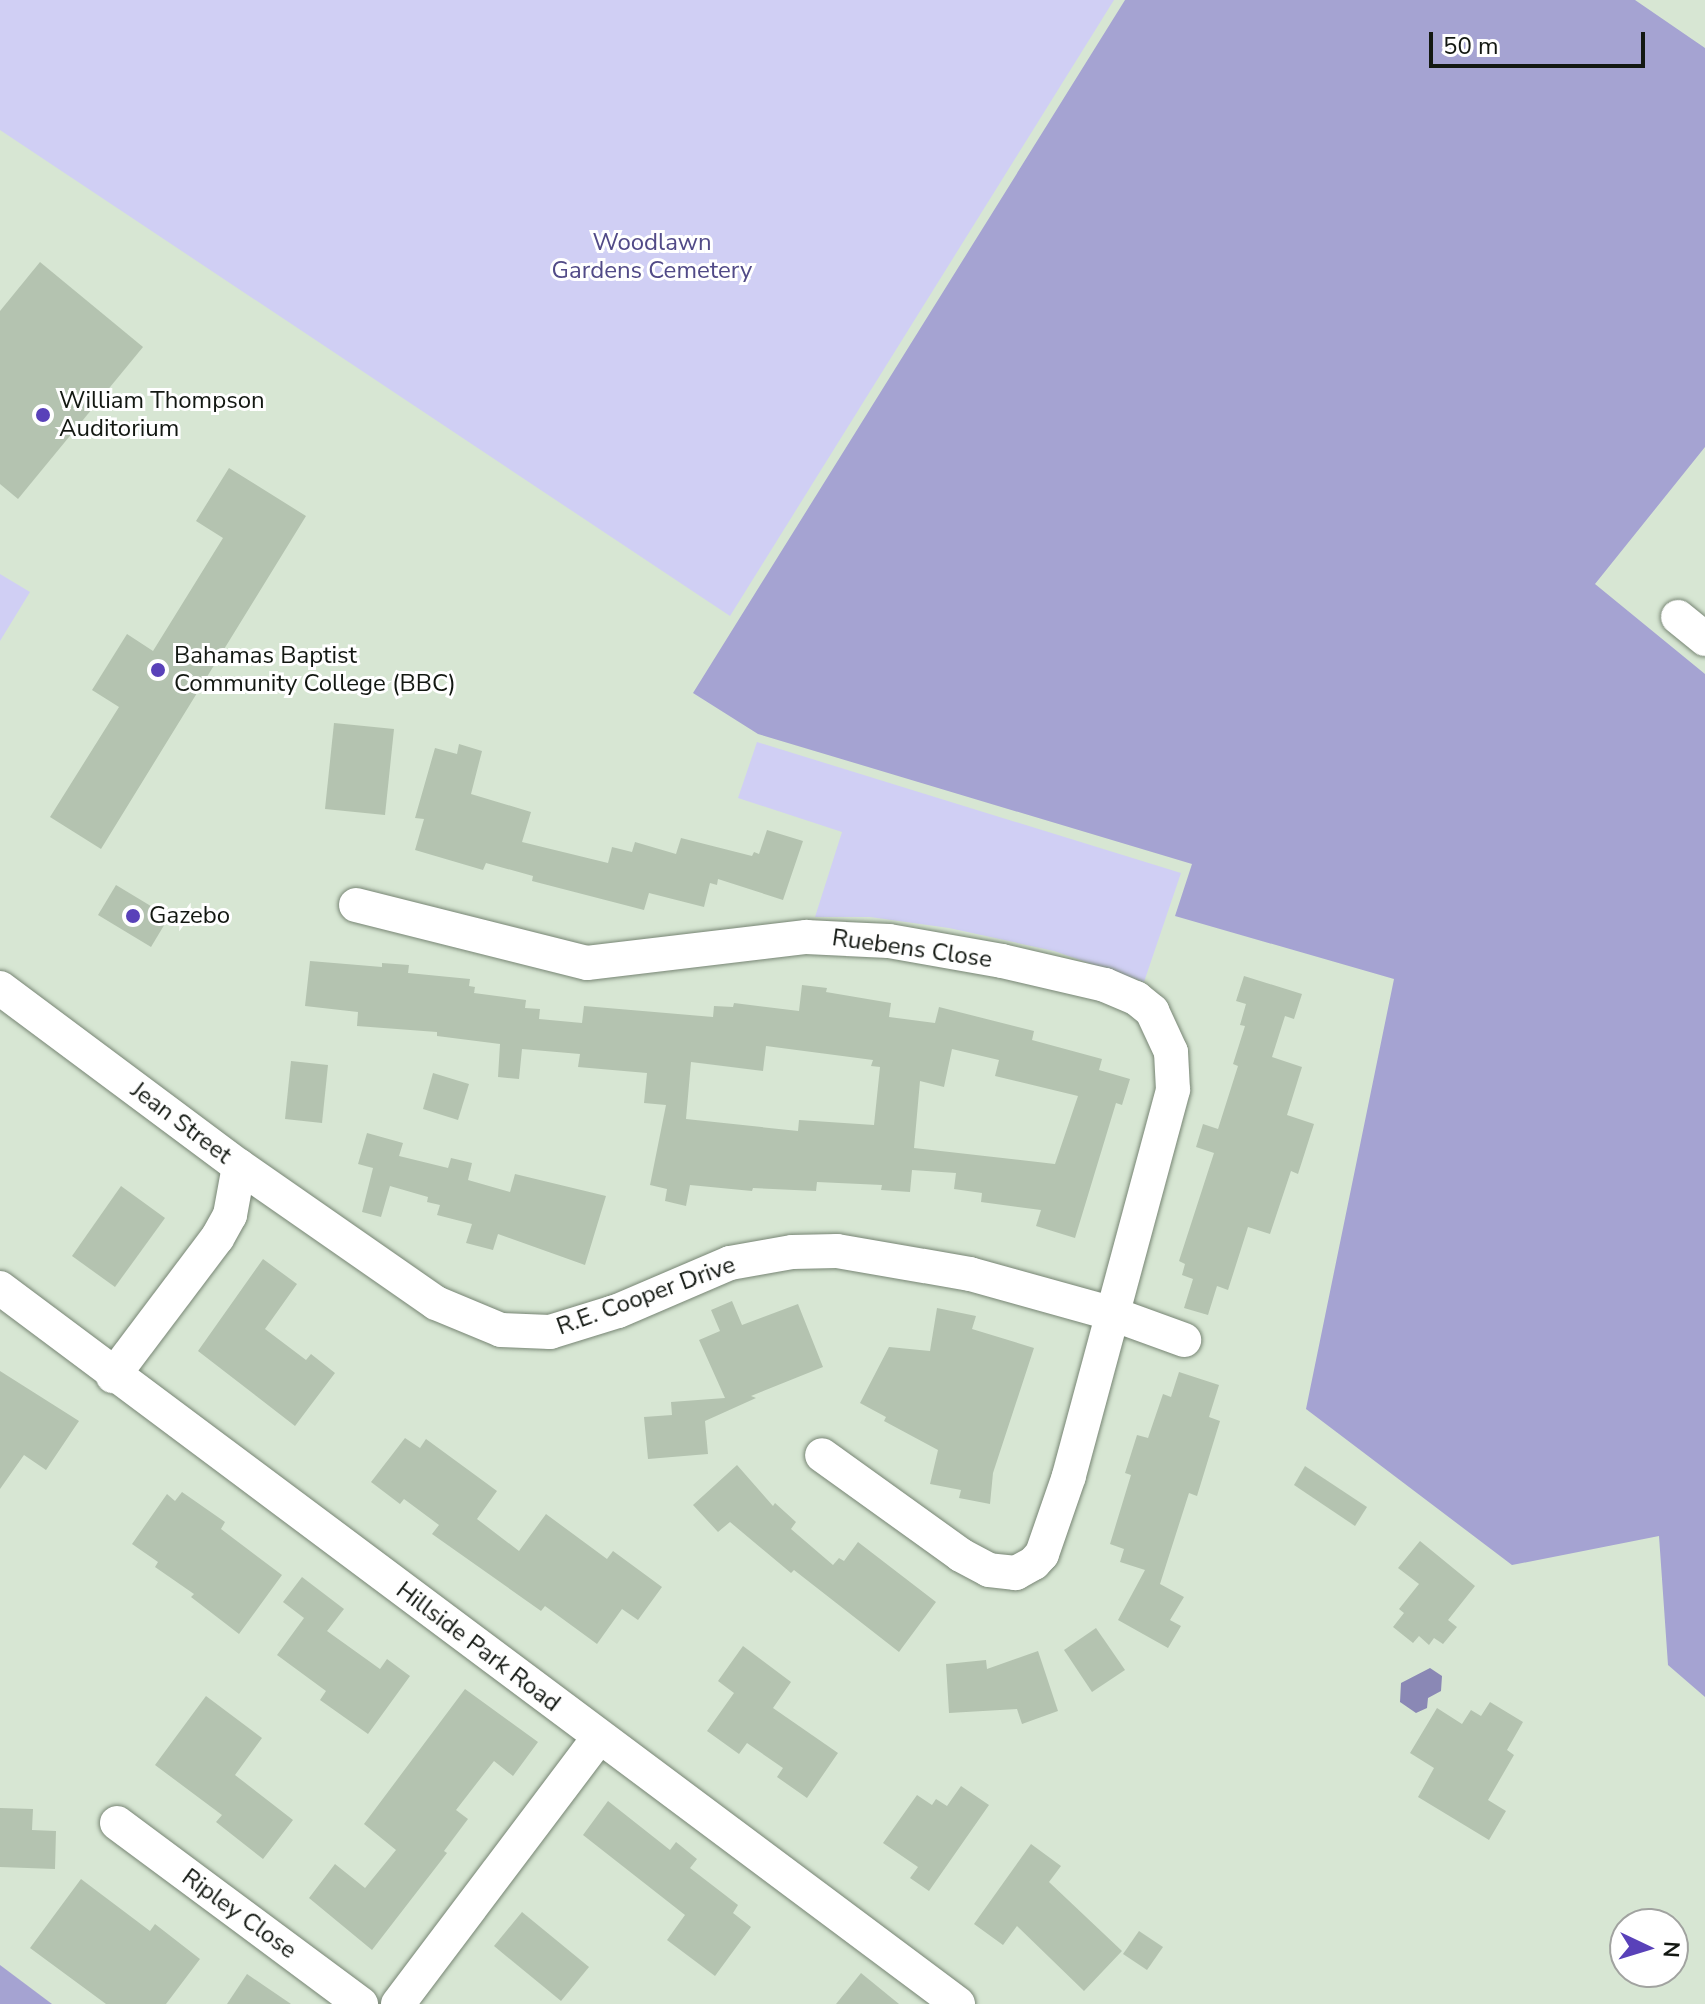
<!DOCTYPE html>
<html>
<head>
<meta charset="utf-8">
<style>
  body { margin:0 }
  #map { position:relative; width:1705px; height:2004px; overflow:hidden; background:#d7e6d3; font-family:"Nunito Sans",sans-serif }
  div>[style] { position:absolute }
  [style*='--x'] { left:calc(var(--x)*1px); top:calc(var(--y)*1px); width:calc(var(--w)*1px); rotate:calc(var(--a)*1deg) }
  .green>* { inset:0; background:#d0cff4 }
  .forest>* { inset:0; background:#a5a3d2 }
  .water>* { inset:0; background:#8a88b5 }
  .building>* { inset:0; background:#b4c3b0 }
  .roads { filter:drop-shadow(0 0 2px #778574) drop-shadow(0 0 2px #778574) }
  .minor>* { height:34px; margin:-17px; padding:0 17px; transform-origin:17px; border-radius:17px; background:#fff }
  .dots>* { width:22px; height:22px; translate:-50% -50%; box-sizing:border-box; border:4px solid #fff; border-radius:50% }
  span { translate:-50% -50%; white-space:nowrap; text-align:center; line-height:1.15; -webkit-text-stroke:6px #fff; paint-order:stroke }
  .park-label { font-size:24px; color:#514a87 }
  .poi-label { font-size:24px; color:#131812 }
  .left { translate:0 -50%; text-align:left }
  .street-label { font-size:24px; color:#131812 }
  .north { position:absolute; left:1609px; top:1908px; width:80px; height:80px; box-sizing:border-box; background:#fff; border:2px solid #a1a3a0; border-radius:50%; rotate:94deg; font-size:22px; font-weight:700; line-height:32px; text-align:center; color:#131812 }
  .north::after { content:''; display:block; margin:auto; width:28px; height:36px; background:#5941b9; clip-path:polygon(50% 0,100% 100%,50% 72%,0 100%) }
  .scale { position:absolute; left:1429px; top:32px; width:216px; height:36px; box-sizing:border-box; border:4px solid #131812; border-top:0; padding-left:10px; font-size:24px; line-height:28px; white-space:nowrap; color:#131812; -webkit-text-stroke:6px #fff; paint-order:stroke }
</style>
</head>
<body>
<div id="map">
  <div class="green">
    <i style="clip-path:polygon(0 0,1114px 0,730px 616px,0 130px)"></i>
    <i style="clip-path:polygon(0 574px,30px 592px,0 641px)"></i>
    <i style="clip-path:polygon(757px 742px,1181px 873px,1144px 982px,1054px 951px,949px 928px,870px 917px,815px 917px,842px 832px,738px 798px)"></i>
  </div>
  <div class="forest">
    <i style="clip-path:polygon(1125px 0,1635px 0,1705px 48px,1705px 447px,1595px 584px,1705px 674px,1705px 1697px,1668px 1665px,1659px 1536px,1512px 1565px,1306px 1409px,1394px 979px,1175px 916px,1192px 864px,758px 734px,693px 693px)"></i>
    <i style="clip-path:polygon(0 1965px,52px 2004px,0 2004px)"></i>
  </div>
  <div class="water">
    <i style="clip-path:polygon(1430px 1668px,1442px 1676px,1441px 1691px,1428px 1698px,1427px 1708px,1416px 1713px,1400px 1702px,1401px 1683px)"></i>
  </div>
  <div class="building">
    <i style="clip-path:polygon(40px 262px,143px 347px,18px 499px,0 484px,0 311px)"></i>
    <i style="clip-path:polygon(229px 468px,306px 516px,101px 849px,50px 817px,119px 707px,92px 690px,127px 634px,153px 651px,223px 538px,196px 521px)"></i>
    <i style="clip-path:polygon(334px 723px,394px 729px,385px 815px,325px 809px)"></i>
    <i style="clip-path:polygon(459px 744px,482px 751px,471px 794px,531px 812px,522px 842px,608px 863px,612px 847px,632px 852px,635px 842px,676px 854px,681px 838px,752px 856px,754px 852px,759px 854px,767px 830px,803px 841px,783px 900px,718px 879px,717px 885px,710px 883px,704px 907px,649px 893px,644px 910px,532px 881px,533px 876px,486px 863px,483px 870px,415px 850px,424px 819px,415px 818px,435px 748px,457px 754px)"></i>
    <i style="clip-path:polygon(116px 885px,169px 917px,151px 947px,98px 915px)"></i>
    <i style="clip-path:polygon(evenodd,310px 961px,382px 967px,382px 963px,409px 965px,408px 973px,470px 979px,469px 986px,475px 987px,474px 993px,526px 1000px,525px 1008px,540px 1009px,539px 1019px,582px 1023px,584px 1006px,713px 1017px,714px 1006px,733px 1007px,734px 1003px,799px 1011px,802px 985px,827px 988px,826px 992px,891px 1003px,889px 1017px,935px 1023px,939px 1007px,1034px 1031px,1032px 1040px,1102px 1059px,1099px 1070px,1130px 1079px,1122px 1105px,1116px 1103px,1075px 1238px,1036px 1226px,1041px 1210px,981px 1202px,982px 1193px,954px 1189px,956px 1173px,912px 1170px,910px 1192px,881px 1190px,882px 1185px,817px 1182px,816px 1191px,753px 1188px,752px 1191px,690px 1185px,686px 1206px,665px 1201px,667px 1189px,650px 1185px,666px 1105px,644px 1103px,647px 1073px,578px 1067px,580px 1054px,522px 1049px,519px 1079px,498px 1077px,500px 1044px,437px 1036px,437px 1032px,357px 1026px,358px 1012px,305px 1006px,310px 961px,766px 1046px,873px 1060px,871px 1066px,880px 1067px,874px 1125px,799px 1120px,798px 1131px,686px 1119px,691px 1062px,763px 1071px,766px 1046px,310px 961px,952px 1049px,999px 1060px,995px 1076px,1078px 1096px,1055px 1164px,914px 1148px,920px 1081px,944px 1087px,952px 1049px)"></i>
    <i style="clip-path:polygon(1244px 976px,1302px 994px,1294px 1019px,1285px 1016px,1272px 1057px,1302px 1067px,1287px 1115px,1314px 1124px,1298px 1174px,1291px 1171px,1270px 1234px,1248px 1227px,1228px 1290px,1217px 1286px,1208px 1315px,1184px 1308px,1193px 1279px,1182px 1275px,1185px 1264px,1179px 1261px,1214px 1153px,1196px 1147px,1203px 1124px,1218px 1129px,1238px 1066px,1233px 1064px,1245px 1026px,1240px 1025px,1246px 1004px,1236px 1001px)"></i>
    <i style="clip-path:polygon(291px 1061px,328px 1065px,322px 1123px,285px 1119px)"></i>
    <i style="clip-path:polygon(433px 1073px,469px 1084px,458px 1120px,423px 1109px)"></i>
    <i style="clip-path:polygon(367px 1133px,403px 1143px,399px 1156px,448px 1168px,451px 1158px,472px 1163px,468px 1180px,510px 1192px,515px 1174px,606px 1196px,585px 1265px,498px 1234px,493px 1250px,466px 1243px,472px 1224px,437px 1215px,440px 1205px,427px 1202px,428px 1197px,390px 1186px,381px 1217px,362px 1212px,373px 1168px,358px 1164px)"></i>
    <i style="clip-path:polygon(121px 1186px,165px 1218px,115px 1287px,72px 1256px)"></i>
    <i style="clip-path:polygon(263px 1259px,297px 1284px,265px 1329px,306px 1360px,311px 1354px,335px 1373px,295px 1426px,198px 1351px)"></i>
    <i style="clip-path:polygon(732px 1301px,742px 1325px,798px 1304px,823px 1367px,751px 1396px,756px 1398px,705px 1421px,708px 1454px,648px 1459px,644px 1417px,672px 1415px,671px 1402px,725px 1398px,699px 1340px,720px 1331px,711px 1310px)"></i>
    <i style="clip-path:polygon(937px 1308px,976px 1316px,972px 1329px,1034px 1348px,993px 1473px,990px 1504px,959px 1498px,961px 1490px,930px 1484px,938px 1450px,884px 1421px,886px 1417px,860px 1403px,889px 1347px,930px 1351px)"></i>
    <i style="clip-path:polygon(0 1371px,79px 1421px,46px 1470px,24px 1455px,0 1489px)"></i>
    <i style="clip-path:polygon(1179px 1372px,1219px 1385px,1209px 1417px,1220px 1421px,1197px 1496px,1189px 1493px,1160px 1584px,1184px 1597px,1170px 1620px,1181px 1626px,1168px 1648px,1118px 1620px,1145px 1570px,1120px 1562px,1124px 1549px,1110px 1544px,1131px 1475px,1125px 1473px,1137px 1435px,1148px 1438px,1163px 1394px,1171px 1397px)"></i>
    <i style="clip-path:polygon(405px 1438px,420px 1448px,426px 1439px,497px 1491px,477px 1519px,519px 1551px,546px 1514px,607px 1559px,613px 1551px,662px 1587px,638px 1620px,622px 1609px,597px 1644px,545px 1606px,541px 1611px,432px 1534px,439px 1525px,404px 1499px,400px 1504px,371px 1482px)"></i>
    <i style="clip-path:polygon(737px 1465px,773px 1506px,775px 1503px,796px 1522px,791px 1529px,833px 1565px,839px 1558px,844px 1561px,858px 1542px,936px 1602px,899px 1652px,794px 1570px,791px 1573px,730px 1522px,718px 1532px,693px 1505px)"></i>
    <i style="clip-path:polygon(1305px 1466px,1367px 1507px,1355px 1526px,1294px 1485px)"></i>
    <i style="clip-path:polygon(182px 1492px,225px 1522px,221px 1529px,282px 1575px,239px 1634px,191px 1597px,194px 1594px,155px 1567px,158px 1562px,132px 1544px,167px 1494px,175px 1501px)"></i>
    <i style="clip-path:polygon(1420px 1541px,1475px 1586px,1448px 1620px,1457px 1627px,1443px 1644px,1434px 1638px,1429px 1645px,1419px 1636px,1413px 1643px,1393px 1627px,1404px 1613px,1399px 1609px,1419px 1584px,1398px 1568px)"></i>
    <i style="clip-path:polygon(302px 1577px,344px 1609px,327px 1631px,380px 1669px,387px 1659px,410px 1676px,368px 1734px,320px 1700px,326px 1691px,277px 1655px,304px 1618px,283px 1602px)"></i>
    <i style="clip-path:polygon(1096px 1628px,1125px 1670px,1092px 1692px,1064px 1650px)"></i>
    <i style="clip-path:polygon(743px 1646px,791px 1682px,773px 1708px,838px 1753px,807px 1798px,777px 1777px,783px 1768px,747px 1743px,739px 1754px,707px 1731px,734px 1693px,718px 1681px)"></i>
    <i style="clip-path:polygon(1038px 1651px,1058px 1711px,1022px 1724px,1017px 1709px,949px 1713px,946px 1664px,986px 1660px,987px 1669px)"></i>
    <i style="clip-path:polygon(465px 1689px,538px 1742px,513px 1776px,494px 1761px,456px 1810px,468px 1819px,444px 1851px,447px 1853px,372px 1950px,309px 1898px,335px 1864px,365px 1888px,396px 1850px,364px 1824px)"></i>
    <i style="clip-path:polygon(206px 1696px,262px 1738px,235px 1775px,293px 1820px,263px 1859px,216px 1822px,222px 1815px,155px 1765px)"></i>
    <i style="clip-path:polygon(1490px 1702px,1523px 1722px,1507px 1750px,1514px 1755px,1488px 1800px,1506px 1811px,1489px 1840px,1418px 1797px,1434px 1768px,1410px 1753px,1437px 1708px,1462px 1724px,1471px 1710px,1481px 1716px)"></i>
    <i style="clip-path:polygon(961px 1786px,989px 1805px,929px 1891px,910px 1878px,918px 1867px,883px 1843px,917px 1795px,932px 1805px,936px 1799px,947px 1806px)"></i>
    <i style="clip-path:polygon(608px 1801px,670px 1850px,676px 1842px,697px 1859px,690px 1868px,738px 1905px,733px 1913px,751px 1927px,715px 1976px,667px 1940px,685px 1915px,583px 1835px)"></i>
    <i style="clip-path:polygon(0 1808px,33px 1809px,32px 1830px,56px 1831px,55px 1869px,0 1867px)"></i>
    <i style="clip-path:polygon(1031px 1844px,1061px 1866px,1049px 1882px,1122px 1951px,1084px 1991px,1017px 1926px,1003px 1945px,974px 1924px)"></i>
    <i style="clip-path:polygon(81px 1879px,150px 1931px,155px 1924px,200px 1959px,166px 2004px,106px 2004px,30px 1948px)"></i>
    <i style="clip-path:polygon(522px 1912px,589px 1967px,561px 2001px,494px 1946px)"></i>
    <i style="clip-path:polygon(1139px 1931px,1163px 1947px,1147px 1970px,1123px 1954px)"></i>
    <i style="clip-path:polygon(861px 1973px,899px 2004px,836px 2004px)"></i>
    <i style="clip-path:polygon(247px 1974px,291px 2004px,227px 2004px)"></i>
  </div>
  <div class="roads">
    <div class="minor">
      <i style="--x:1678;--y:617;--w:35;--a:39"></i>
      <i style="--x:356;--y:905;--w:238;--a:14.1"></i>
      <i style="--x:587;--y:963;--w:221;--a:-6.8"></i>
      <i style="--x:806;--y:937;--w:83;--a:2.8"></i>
      <i style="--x:889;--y:941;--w:115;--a:10"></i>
      <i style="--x:1002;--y:961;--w:106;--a:13.1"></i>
      <i style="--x:1105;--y:985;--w:34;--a:23"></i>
      <i style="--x:1136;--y:998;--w:21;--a:39"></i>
      <i style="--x:1152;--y:1011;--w:45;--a:65.1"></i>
      <i style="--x:1171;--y:1052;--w:38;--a:87"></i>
      <i style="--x:1173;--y:1090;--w:400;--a:105.1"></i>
      <i style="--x:1069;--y:1476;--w:83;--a:109.1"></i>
      <i style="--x:1042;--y:1554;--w:12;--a:132"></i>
      <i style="--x:1034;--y:1563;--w:21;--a:151"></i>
      <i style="--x:1016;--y:1573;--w:27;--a:-174"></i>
      <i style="--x:989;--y:1570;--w:32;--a:-152"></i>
      <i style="--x:961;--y:1555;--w:171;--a:-144.3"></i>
      <i style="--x:0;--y:988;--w:298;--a:36.7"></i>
      <i style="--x:239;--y:1166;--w:50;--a:100.4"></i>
      <i style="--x:230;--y:1215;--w:26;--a:119"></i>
      <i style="--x:217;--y:1238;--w:173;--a:127"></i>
      <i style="--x:239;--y:1166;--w:240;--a:34.8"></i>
      <i style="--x:436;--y:1303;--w:70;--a:22.6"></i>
      <i style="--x:501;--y:1330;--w:49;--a:2.3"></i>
      <i style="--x:550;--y:1332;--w:71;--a:-17.2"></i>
      <i style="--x:618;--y:1311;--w:122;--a:-23.2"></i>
      <i style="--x:730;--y:1263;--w:63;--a:-10.1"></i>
      <i style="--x:792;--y:1252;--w:45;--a:-1.3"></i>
      <i style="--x:837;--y:1251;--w:135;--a:9.8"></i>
      <i style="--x:970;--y:1274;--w:145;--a:15.6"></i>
      <i style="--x:1110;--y:1313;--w:79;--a:20"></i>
      <i style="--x:0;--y:1288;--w:1196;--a:36.77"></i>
      <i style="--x:117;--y:1823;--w:304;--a:36.6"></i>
      <i style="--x:398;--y:2004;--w:334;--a:-53"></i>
    </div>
  </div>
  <div class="dots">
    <i style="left:43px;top:415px;background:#5941b9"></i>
    <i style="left:158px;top:670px;background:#5941b9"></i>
    <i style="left:133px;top:916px;background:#5941b9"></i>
  </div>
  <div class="park-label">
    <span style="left:652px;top:257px">Woodlawn<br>Gardens Cemetery</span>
  </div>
  <div class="poi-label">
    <span class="left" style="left:59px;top:415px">William Thompson<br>Auditorium</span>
    <span class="left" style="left:174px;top:670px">Bahamas Baptist<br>Community College (BBC)</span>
    <span class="left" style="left:149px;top:916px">Gazebo</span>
  </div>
  <div class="street-label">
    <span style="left:912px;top:949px;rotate:8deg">Ruebens Close</span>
    <span style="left:181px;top:1123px;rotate:37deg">Jean Street</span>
    <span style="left:646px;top:1296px;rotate:-20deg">R.E. Cooper Drive</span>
    <span style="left:478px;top:1647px;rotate:37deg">Hillside Park Road</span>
    <span style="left:239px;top:1914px;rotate:36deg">Ripley Close</span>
  </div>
  <div class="north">N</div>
  <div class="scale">50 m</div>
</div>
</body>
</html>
